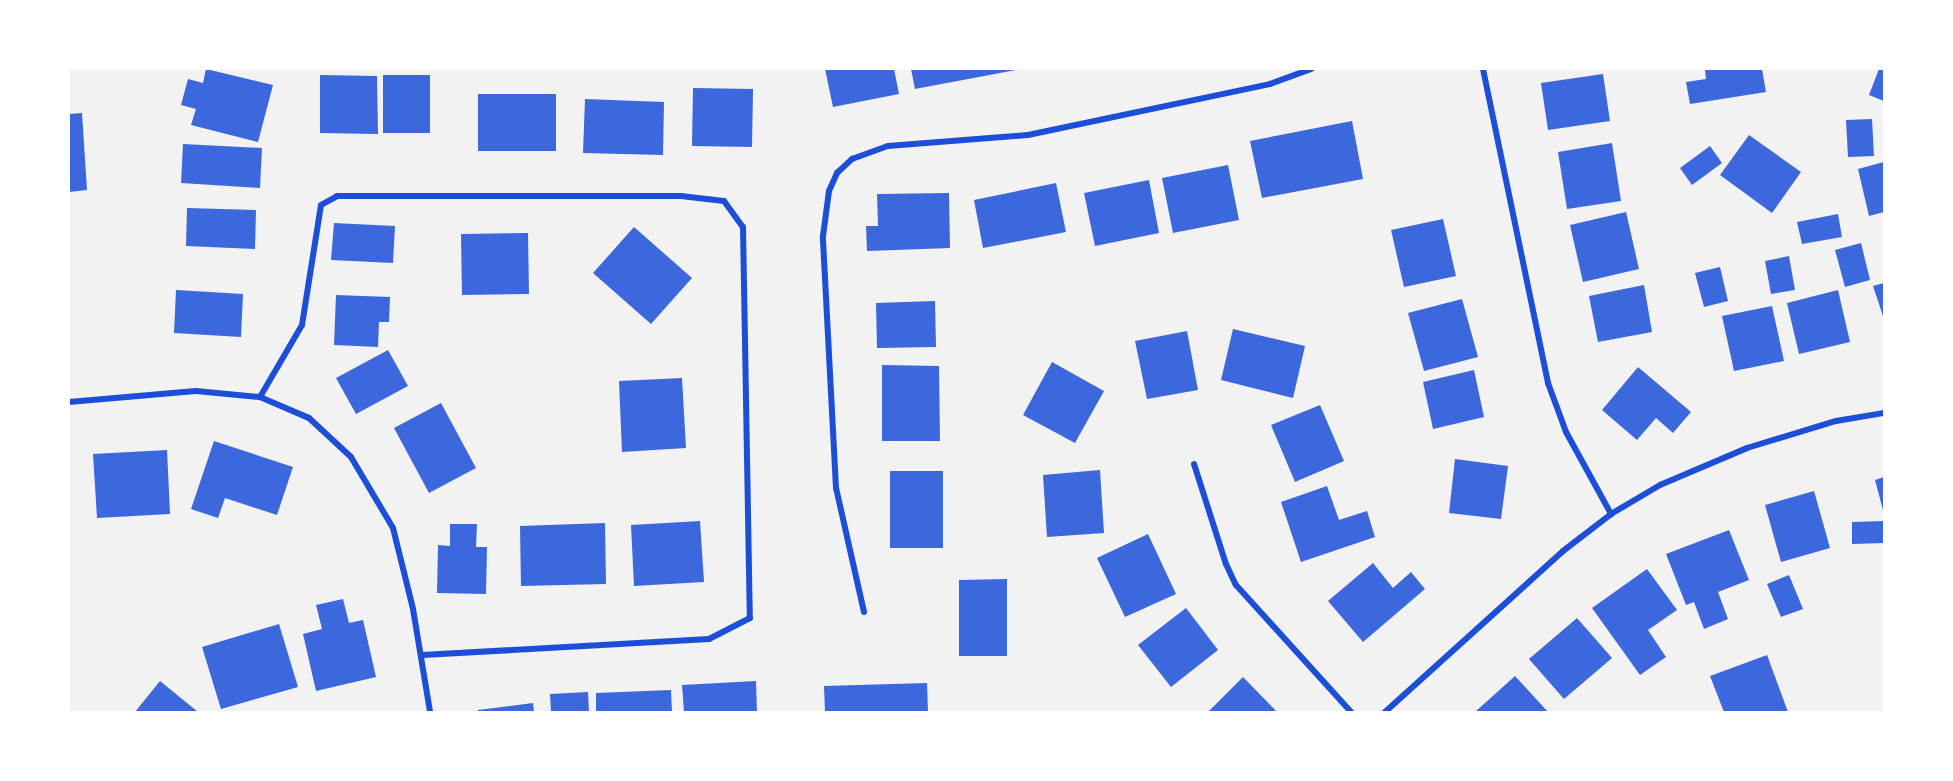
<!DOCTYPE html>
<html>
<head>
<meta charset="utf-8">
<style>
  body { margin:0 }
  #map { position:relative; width:1953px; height:781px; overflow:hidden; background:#f2f2f2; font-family:Karla,sans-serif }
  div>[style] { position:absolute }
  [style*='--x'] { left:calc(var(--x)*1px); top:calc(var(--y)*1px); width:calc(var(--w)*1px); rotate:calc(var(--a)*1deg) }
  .building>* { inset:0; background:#3d67dc }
  .minor>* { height:6px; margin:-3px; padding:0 3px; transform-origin:3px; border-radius:3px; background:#1d4ed8 }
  span { translate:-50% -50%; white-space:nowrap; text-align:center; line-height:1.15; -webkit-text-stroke:4.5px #fff; paint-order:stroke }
  .frame { position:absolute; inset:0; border:70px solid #fff; pointer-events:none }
</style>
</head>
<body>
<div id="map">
  <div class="building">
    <i style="clip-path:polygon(206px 69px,273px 85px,258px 142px,191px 125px,196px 109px,181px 105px,188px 79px,203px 83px)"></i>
    <i style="clip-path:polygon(825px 69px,894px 69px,899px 94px,833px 107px)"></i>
    <i style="clip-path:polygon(911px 69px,1016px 69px,1016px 70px,915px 89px)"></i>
    <i style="clip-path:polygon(1705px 69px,1762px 69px,1766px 92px,1690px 104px,1686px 82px,1706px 79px)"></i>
    <i style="clip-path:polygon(1879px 69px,1884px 69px,1884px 101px,1869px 95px)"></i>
    <i style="clip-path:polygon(1603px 74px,1610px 121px,1548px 130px,1541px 83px)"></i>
    <i style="clip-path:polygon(320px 75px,377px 76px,378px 134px,320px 133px)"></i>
    <i style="clip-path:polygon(383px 75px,430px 75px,430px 133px,383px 133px)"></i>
    <i style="clip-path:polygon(693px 88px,753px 89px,752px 147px,692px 146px)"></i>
    <i style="clip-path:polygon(478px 94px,556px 94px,556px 151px,478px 151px)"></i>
    <i style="clip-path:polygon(585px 99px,664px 102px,663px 155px,583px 153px)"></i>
    <i style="clip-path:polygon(82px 113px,87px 190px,69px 192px,69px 114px)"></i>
    <i style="clip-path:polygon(1872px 119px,1874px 156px,1848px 157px,1846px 120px)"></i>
    <i style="clip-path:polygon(1352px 121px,1363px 179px,1262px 198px,1250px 141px)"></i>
    <i style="clip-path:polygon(1749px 135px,1801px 172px,1772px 213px,1720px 175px)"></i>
    <i style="clip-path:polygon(1612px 143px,1621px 201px,1567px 209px,1558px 152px)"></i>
    <i style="clip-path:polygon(183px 144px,262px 148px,260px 188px,181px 183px)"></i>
    <i style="clip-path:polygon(1710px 146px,1722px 163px,1692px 185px,1680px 168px)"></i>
    <i style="clip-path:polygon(1884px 162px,1884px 212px,1869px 216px,1858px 169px)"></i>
    <i style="clip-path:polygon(1228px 165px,1239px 220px,1173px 233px,1162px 178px)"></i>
    <i style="clip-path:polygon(1149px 180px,1159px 233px,1095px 246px,1084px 193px)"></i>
    <i style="clip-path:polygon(1056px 183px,1066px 232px,983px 248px,974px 200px)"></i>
    <i style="clip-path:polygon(949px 193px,950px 248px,867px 251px,866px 226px,878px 226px,877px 194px)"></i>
    <i style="clip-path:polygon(187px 208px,256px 210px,255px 249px,186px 246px)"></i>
    <i style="clip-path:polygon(1626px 212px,1639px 269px,1583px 282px,1570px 225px)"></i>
    <i style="clip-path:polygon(1838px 214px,1842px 237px,1802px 244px,1797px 222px)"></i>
    <i style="clip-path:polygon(1443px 219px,1456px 276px,1404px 287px,1391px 230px)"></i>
    <i style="clip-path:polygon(334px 223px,395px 226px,393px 263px,331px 260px)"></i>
    <i style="clip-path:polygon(634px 227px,692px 278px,651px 324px,593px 273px)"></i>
    <i style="clip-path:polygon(528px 233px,529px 294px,462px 295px,461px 234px)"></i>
    <i style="clip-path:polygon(1861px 243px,1870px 280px,1845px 287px,1835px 250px)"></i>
    <i style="clip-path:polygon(1789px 256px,1795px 290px,1771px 294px,1765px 261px)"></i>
    <i style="clip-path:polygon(1720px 267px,1728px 301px,1704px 307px,1695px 273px)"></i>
    <i style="clip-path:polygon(1884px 283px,1884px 319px,1873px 286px)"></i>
    <i style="clip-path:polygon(1644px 285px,1652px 332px,1598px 342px,1589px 296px)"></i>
    <i style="clip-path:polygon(176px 290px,243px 294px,241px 337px,174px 333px)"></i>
    <i style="clip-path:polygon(1838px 290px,1850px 342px,1799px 354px,1787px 303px)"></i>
    <i style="clip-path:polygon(336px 295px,390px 297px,389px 322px,379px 322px,378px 347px,334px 345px)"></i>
    <i style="clip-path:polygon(1462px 299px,1478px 357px,1424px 371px,1408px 313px)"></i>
    <i style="clip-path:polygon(935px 301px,936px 347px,877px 348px,876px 303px)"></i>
    <i style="clip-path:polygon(1772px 306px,1784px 361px,1734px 371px,1722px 316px)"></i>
    <i style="clip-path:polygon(1233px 329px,1305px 346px,1293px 398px,1221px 380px)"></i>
    <i style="clip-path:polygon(1187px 331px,1198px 390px,1147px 399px,1135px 341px)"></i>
    <i style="clip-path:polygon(388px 350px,408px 386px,356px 414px,336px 378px)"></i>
    <i style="clip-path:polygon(1052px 362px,1104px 391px,1075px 443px,1023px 415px)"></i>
    <i style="clip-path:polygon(882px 365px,939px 366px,940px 441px,882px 441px)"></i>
    <i style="clip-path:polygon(1638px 367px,1691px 412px,1673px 433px,1656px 418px,1637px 440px,1602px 410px)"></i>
    <i style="clip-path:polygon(1474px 370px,1484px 417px,1433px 429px,1423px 382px)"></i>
    <i style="clip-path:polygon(682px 378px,686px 448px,622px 452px,619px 381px)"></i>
    <i style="clip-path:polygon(441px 403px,476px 468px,429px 493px,394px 428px)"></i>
    <i style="clip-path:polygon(1320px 405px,1344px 461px,1295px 482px,1271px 425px)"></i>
    <i style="clip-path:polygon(214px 441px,293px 467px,277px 515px,225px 498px,218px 518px,191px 509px)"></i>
    <i style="clip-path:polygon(167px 450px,170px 514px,97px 518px,93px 454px)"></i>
    <i style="clip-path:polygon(1455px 459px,1508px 466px,1501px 519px,1449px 513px)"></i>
    <i style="clip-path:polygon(1100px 470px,1104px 533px,1047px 537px,1043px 475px)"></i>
    <i style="clip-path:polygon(890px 471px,943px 471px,943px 548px,890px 548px)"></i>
    <i style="clip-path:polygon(1884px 477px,1884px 510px,1883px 510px,1875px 480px)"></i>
    <i style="clip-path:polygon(1327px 486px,1339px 520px,1367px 511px,1375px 537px,1301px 562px,1281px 502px)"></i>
    <i style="clip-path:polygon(1814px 491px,1830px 548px,1781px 562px,1765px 505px)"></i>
    <i style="clip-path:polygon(700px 521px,704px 582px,634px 586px,631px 525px)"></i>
    <i style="clip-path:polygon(1884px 521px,1884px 543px,1852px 544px,1852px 522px)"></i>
    <i style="clip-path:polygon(605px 523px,606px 584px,521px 586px,520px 526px)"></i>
    <i style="clip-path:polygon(450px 524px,477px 524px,476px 547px,487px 547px,486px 594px,437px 593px,438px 545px,450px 546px)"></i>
    <i style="clip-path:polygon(1729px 530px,1749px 580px,1718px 592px,1728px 619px,1704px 629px,1694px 602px,1686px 605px,1666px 554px)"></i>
    <i style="clip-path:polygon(1148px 534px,1176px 594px,1125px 617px,1097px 558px)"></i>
    <i style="clip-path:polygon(1373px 563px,1393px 588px,1411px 572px,1425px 589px,1363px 642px,1328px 601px)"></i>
    <i style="clip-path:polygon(1647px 569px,1677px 610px,1648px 630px,1666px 657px,1640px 675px,1592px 608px)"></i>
    <i style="clip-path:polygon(1789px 575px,1803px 609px,1781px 617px,1767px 584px)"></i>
    <i style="clip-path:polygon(1007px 579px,1007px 656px,959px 656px,959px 580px)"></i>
    <i style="clip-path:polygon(343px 599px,349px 623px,363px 620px,376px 677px,316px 691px,303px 634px,322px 629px,316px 605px)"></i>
    <i style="clip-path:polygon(1186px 608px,1218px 650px,1171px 687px,1138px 645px)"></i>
    <i style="clip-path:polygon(1577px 618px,1612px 658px,1564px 699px,1529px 659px)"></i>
    <i style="clip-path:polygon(279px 624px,298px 687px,221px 709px,202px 647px)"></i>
    <i style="clip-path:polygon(1767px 655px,1788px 712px,1724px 712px,1710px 676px)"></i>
    <i style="clip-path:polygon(1515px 676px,1548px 712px,1475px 712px)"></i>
    <i style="clip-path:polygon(1243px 677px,1277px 712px,1208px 712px)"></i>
    <i style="clip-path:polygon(160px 681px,198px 712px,135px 712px)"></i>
    <i style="clip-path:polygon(756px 681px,757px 712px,684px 712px,682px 685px)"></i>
    <i style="clip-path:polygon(927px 683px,928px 712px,825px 712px,824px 686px)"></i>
    <i style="clip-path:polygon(671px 690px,672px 712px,596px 712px,596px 693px)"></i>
    <i style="clip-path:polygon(588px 692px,589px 712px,551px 712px,550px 694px)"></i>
    <i style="clip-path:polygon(533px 703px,534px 712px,478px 712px,478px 710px)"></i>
  </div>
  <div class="minor">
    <i style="--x:1483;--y:69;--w:321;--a:78.3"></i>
    <i style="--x:1548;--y:383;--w:52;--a:69.8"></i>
    <i style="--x:1566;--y:432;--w:94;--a:61.2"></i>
    <i style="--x:260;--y:397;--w:83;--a:-59.7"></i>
    <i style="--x:302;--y:325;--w:121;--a:-81"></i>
    <i style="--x:321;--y:205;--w:18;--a:-29"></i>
    <i style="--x:337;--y:196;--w:344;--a:0"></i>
    <i style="--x:681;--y:196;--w:43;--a:6.6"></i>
    <i style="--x:724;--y:201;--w:32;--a:54"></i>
    <i style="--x:743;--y:227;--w:391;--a:89"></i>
    <i style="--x:750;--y:618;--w:46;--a:152.9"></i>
    <i style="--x:709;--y:639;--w:287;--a:176.8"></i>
    <i style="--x:69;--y:402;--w:127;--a:-5"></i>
    <i style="--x:196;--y:391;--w:64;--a:5.4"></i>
    <i style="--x:260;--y:397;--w:53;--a:23.2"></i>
    <i style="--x:309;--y:418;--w:57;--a:42.9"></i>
    <i style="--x:351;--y:457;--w:82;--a:59.4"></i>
    <i style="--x:393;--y:528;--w:83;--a:76.1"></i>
    <i style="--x:413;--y:609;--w:104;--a:80.6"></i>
    <i style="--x:1194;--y:464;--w:105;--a:72.3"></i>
    <i style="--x:1226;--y:564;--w:23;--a:65"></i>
    <i style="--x:1236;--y:585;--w:171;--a:47.8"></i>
    <i style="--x:864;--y:612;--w:127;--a:-102.7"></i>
    <i style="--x:836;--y:488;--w:252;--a:-93"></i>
    <i style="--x:823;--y:236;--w:45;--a:-82.4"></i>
    <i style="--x:829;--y:191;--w:20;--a:-66"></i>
    <i style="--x:837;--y:173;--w:21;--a:-43"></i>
    <i style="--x:852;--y:159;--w:38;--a:-20"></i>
    <i style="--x:888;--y:146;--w:140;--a:-4.5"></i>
    <i style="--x:1028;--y:135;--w:247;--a:-11.9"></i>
    <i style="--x:1270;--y:84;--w:44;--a:-20.1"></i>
    <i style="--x:1385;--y:712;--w:240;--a:-42.1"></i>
    <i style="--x:1563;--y:551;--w:61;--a:-37.6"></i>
    <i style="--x:1611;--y:514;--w:57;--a:-30.6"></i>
    <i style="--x:1660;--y:485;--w:95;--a:-23"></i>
    <i style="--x:1747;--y:448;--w:93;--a:-16.9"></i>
    <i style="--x:1836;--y:421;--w:49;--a:-9.5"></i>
  </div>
  <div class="frame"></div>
</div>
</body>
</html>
